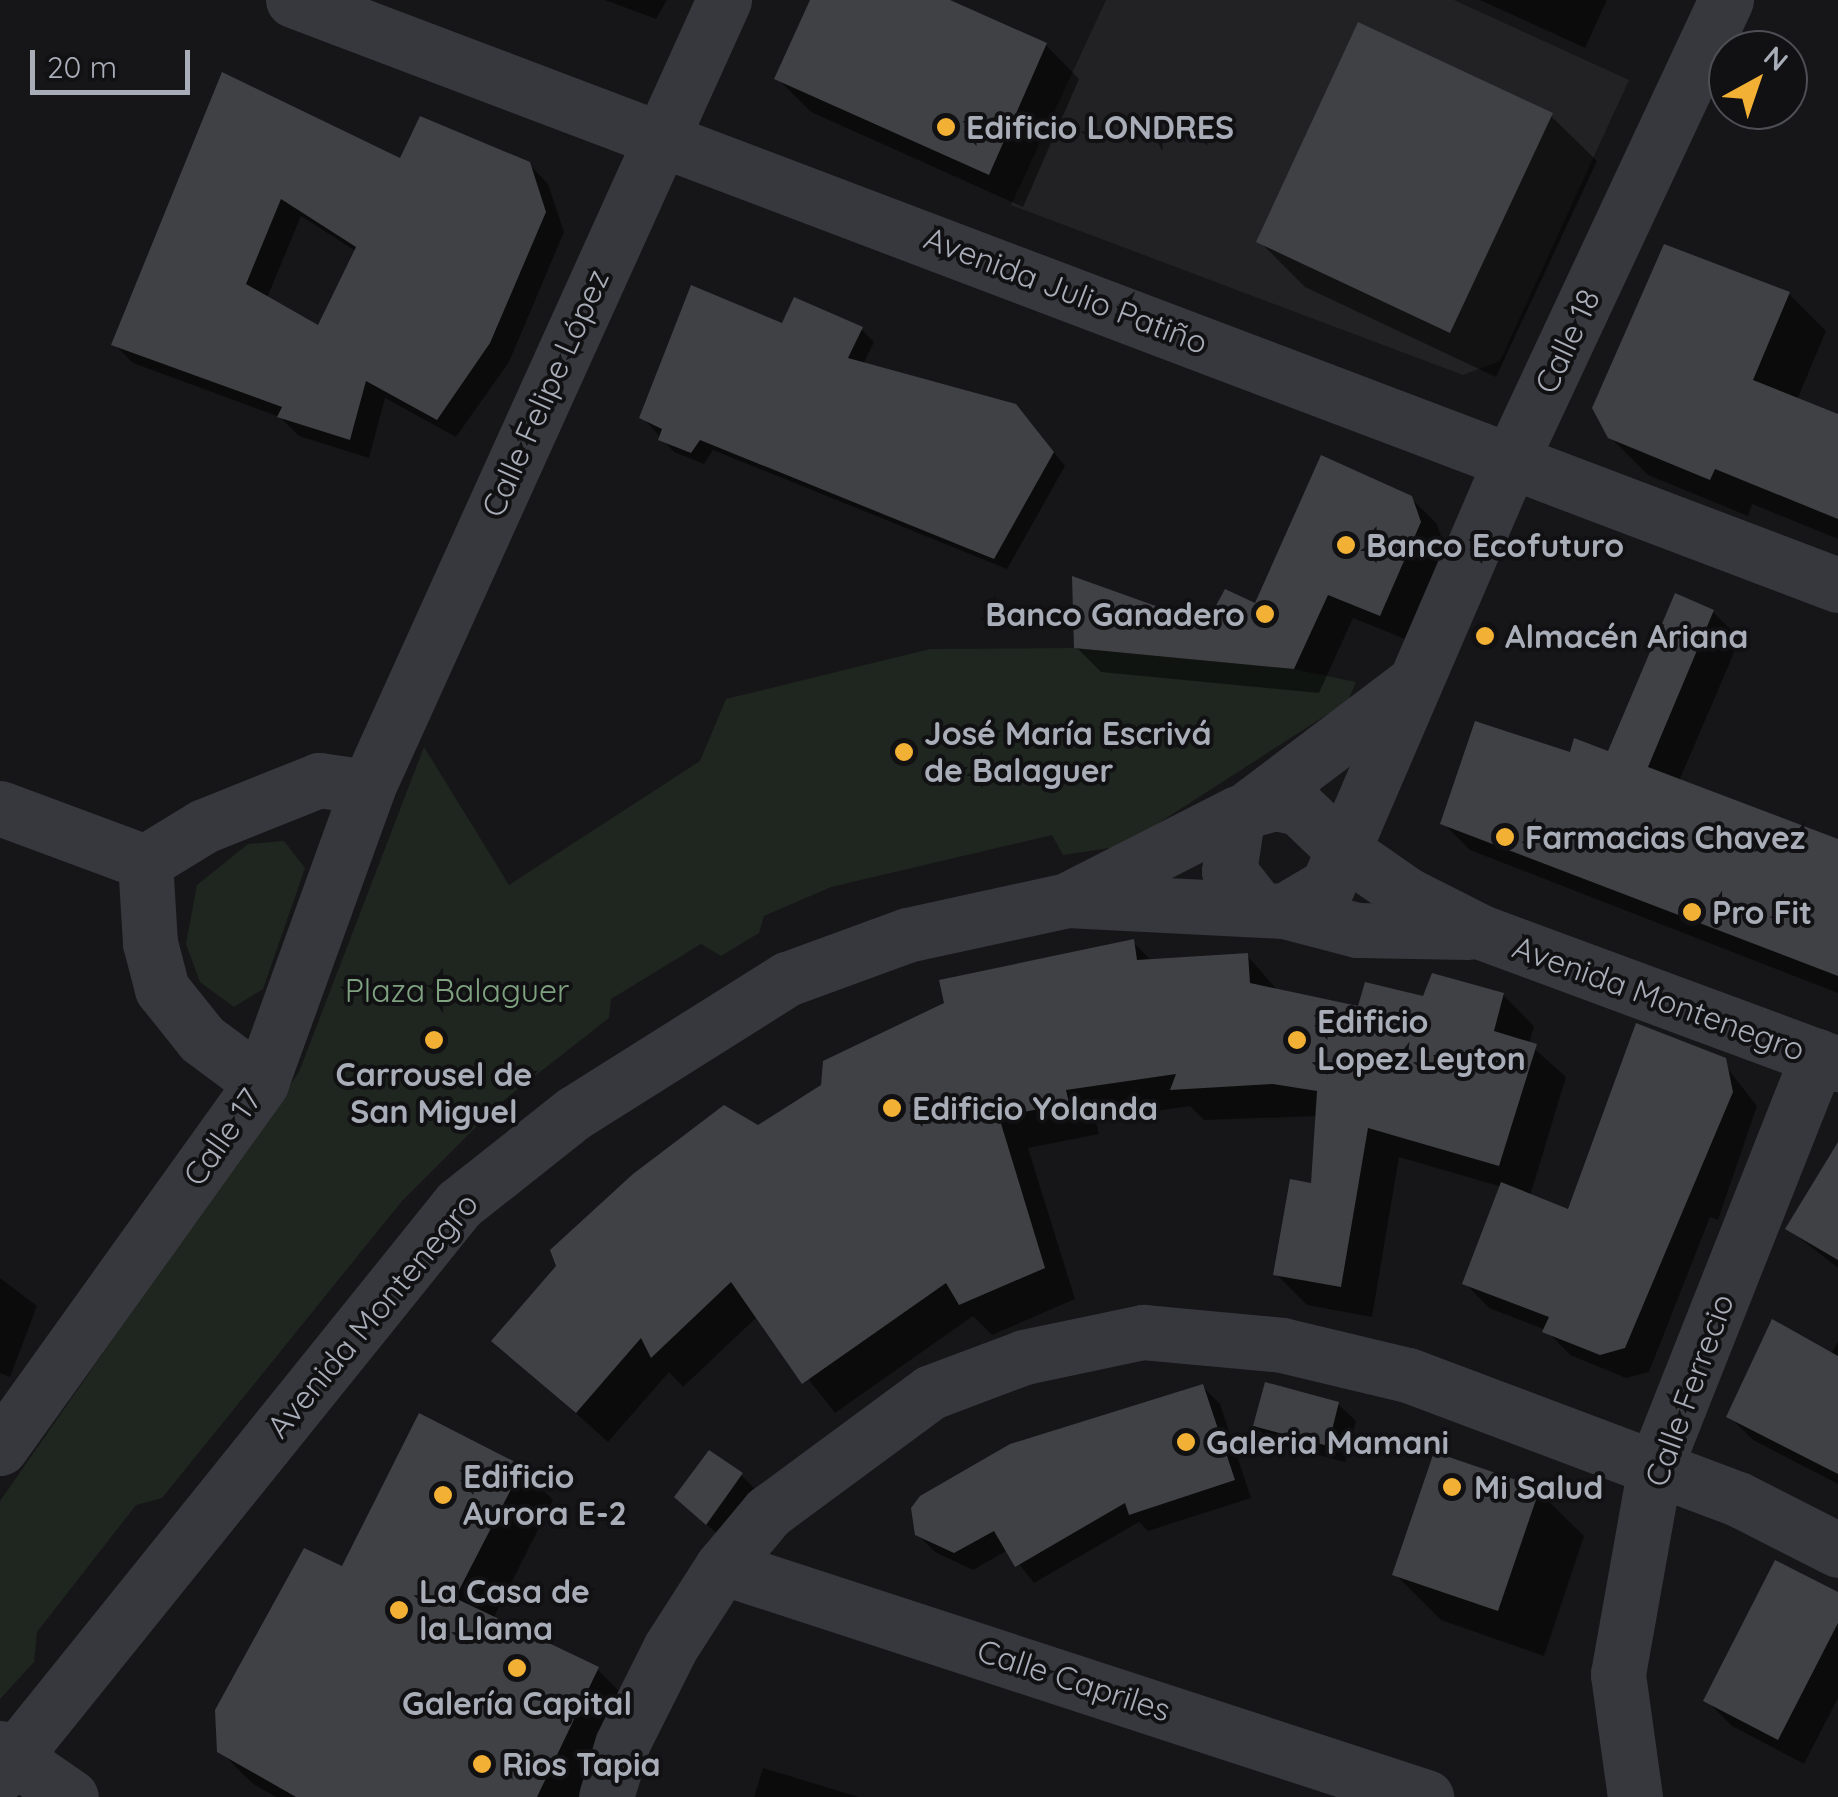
<!DOCTYPE html>
<html>
<head>
<meta charset="utf-8">
<style>
  body { margin:0 }
  #map { position:relative; width:1838px; height:1797px; overflow:hidden; background:#161618; font-family:Quicksand,sans-serif }
  div>[style] { position:absolute }
  [style*='--x'] { left:calc(var(--x)*1px); top:calc(var(--y)*1px); width:calc(var(--w)*1px); rotate:calc(var(--a)*1deg) }
  .built>* { inset:0; background:#222225 }
  .green>* { inset:0; background:#1e261f }
  .shadow>* { inset:0; background:#0007 }
  .building>* { inset:0; background:#404145 }
  .street>* { height:55px; margin:-27.5px; padding:0 27.5px; transform-origin:27.5px; border-radius:27.5px; background:#37383d }
  .dots>* { width:28px; height:28px; translate:-50% -50%; box-sizing:border-box; border:5px solid #111113; border-radius:50% }
  span { translate:-50% -50%; white-space:nowrap; text-align:center; line-height:1.15; -webkit-text-stroke:8px #111113; paint-order:stroke }
  .poi-label { font-size:32px; color:#a8adb8; font-weight:700 }
  .left { translate:0 -50%; text-align:left }
  .right { translate:-100% -50%; text-align:right }
  .street-label { font-size:32px; color:#a8adb8 }
  .park-label { font-size:32px; color:#7fa381 }
  .north { position:absolute; left:1708px; top:30px; width:100px; height:100px; box-sizing:border-box; background:#111113; border:2px solid #4d4f55; border-radius:50%; rotate:40deg; font-size:28px; font-weight:700; line-height:40px; text-align:center; color:#a8adb8 }
  .north::after { content:''; display:block; margin:auto; width:35px; height:45px; background:#f2b134; clip-path:polygon(50% 0,100% 100%,50% 72%,0 100%) }
  .scale { position:absolute; left:30px; top:50px; width:160px; height:45px; box-sizing:border-box; border:5px solid #a8adb8; border-top:0; padding-left:12px; font-size:30px; line-height:35px; white-space:nowrap; color:#a8adb8; -webkit-text-stroke:8px #111113; paint-order:stroke }
</style>
</head>
<body>
<div id="map">
  <div class="built">
    <i style="clip-path:polygon(1106px 0,1454px 0,1629px 80px,1500px 361px,1463px 375px,1011px 205px)"></i>
  </div>
  <div class="green">
    <i style="clip-path:polygon(1074px 648px,1293px 669px,1356px 682px,1348px 701px,1123px 846px,1063px 855px,1052px 835px,831px 887px,764px 916px,759px 933px,721px 956px,701px 944px,611px 999px,609px 1018px,499px 1104px,402px 1201px,162px 1498px,136px 1505px,37px 1632px,34px 1662px,0 1699px,0 1501px,299px 1072px,424px 747px,509px 885px,700px 761px,726px 699px,930px 649px)"></i>
    <i style="clip-path:polygon(284px 841px,305px 868px,263px 989px,234px 1007px,200px 982px,186px 944px,197px 885px,248px 844px)"></i>
  </div>
  <div class="shadow">
    <i style="clip-path:polygon(605px 0,667px 0,656px 19px)"></i>
    <i style="clip-path:polygon(812px 0,943px 0,1046px 45px,1079px 79px,1023px 207px,811px 112px,777px 78px)"></i>
    <i style="clip-path:polygon(1480px 0,1607px 0,1585px 48px)"></i>
    <i style="clip-path:polygon(evenodd,224px 76px,401px 161px,529px 164px,548px 184px,564px 232px,509px 362px,456px 437px,385px 398px,369px 458px,299px 436px,280px 417px,133px 363px,114px 344px,224px 76px,301px 216px,357px 252px,319px 329px,267px 298px,301px 216px)"></i>
    <i style="clip-path:polygon(1551px 116px,1597px 161px,1496px 377px,1305px 287px,1259px 241px)"></i>
    <i style="clip-path:polygon(1789px 294px,1826px 331px,1797px 400px,1838px 417px,1838px 539px,1752px 504px,1748px 516px,1648px 475px,1610px 437px)"></i>
    <i style="clip-path:polygon(784px 326px,861px 329px,874px 342px,863px 365px,1028px 419px,1065px 466px,1007px 569px,713px 450px,704px 464px,674px 452px,642px 417px)"></i>
    <i style="clip-path:polygon(1411px 498px,1437px 524px,1445px 549px,1405px 639px,1353px 618px,1319px 693px,1101px 672px,1076px 647px,1207px 627px,1257px 607px)"></i>
    <i style="clip-path:polygon(1676px 597px,1713px 612px,1740px 639px,1679px 781px,1838px 840px,1838px 993px,1470px 850px,1443px 823px,1572px 755px,1609px 755px)"></i>
    <i style="clip-path:polygon(1133px 942px,1152px 961px,1247px 955px,1279px 992px,1359px 1009px,1503px 995px,1534px 1026px,1529px 1044px,1566px 1077px,1530px 1196px,1569px 1212px,1717px 1055px,1757px 1106px,1718px 1220px,1710px 1217px,1649px 1372px,1626px 1378px,1570px 1355px,1546px 1330px,1489px 1308px,1465px 1283px,1502px 1187px,1399px 1157px,1372px 1317px,1307px 1305px,1276px 1274px,1313px 1186px,1318px 1116px,1204px 1120px,1190px 1106px,1096px 1120px,1099px 1134px,1028px 1148px,1075px 1299px,992px 1335px,973px 1316px,835px 1413px,758px 1316px,683px 1387px,669px 1372px,608px 1442px,495px 1341px,758px 1128px)"></i>
    <i style="clip-path:polygon(1838px 1147px,1838px 1268px,1788px 1229px)"></i>
    <i style="clip-path:polygon(0 1278px,37px 1306px,10px 1377px,0 1373px)"></i>
    <i style="clip-path:polygon(1838px 1341px,1838px 1484px,1753px 1440px,1729px 1416px,1831px 1354px)"></i>
    <i style="clip-path:polygon(1203px 1387px,1220px 1404px,1251px 1498px,1148px 1531px,1139px 1522px,1034px 1583px,1008px 1550px,973px 1570px,935px 1552px,917px 1534px)"></i>
    <i style="clip-path:polygon(1338px 1404px,1356px 1421px,1345px 1462px,1273px 1443px,1255px 1426px)"></i>
    <i style="clip-path:polygon(521px 1468px,553px 1500px,493px 1619px,597px 1669px,629px 1701px,584px 1797px,276px 1797px,252px 1783px,220px 1751px,343px 1569px)"></i>
    <i style="clip-path:polygon(741px 1475px,759px 1493px,725px 1540px,695px 1515px)"></i>
    <i style="clip-path:polygon(1538px 1491px,1584px 1536px,1544px 1656px,1441px 1620px,1395px 1574px)"></i>
    <i style="clip-path:polygon(1838px 1595px,1838px 1698px,1804px 1764px,1732px 1726px,1706px 1700px)"></i>
    <i style="clip-path:polygon(763px 1768px,859px 1797px,754px 1797px)"></i>
  </div>
  <div class="building">
    <i style="clip-path:polygon(810px 0,950px 0,1047px 43px,989px 175px,774px 79px)"></i>
    <i style="clip-path:polygon(1358px 22px,1553px 113px,1450px 333px,1256px 242px)"></i>
    <i style="clip-path:polygon(evenodd,222px 72px,400px 158px,420px 116px,530px 162px,546px 212px,490px 343px,437px 420px,366px 381px,350px 440px,277px 417px,282px 407px,111px 345px,222px 72px,281px 199px,356px 247px,318px 325px,246px 284px,281px 199px)"></i>
    <i style="clip-path:polygon(1664px 244px,1790px 292px,1753px 380px,1838px 414px,1838px 519px,1715px 469px,1710px 480px,1608px 438px,1592px 408px)"></i>
    <i style="clip-path:polygon(691px 285px,782px 323px,794px 297px,863px 327px,848px 358px,1016px 404px,1054px 452px,994px 559px,700px 440px,691px 453px,658px 440px,662px 429px,639px 418px)"></i>
    <i style="clip-path:polygon(1321px 455px,1412px 496px,1421px 522px,1380px 616px,1328px 595px,1294px 669px,1074px 648px,1072px 576px,1206px 624px,1225px 589px,1255px 603px)"></i>
    <i style="clip-path:polygon(1675px 593px,1714px 610px,1648px 767px,1838px 839px,1838px 976px,1440px 824px,1475px 721px,1570px 752px,1574px 738px,1608px 751px)"></i>
    <i style="clip-path:polygon(1134px 939px,1137px 960px,1248px 953px,1250px 983px,1358px 1006px,1365px 982px,1423px 996px,1432px 973px,1504px 993px,1494px 1031px,1537px 1044px,1499px 1166px,1368px 1128px,1341px 1287px,1273px 1275px,1290px 1179px,1311px 1183px,1317px 1091px,1273px 1084px,1170px 1090px,1176px 1074px,1066px 1090px,1069px 1103px,999px 1117px,1045px 1268px,959px 1305px,946px 1283px,802px 1384px,731px 1282px,651px 1358px,641px 1338px,576px 1413px,491px 1341px,556px 1266px,550px 1250px,633px 1174px,724px 1105px,758px 1125px,821px 1085px,823px 1061px,944px 1003px,939px 980px)"></i>
    <i style="clip-path:polygon(1636px 1023px,1726px 1058px,1733px 1092px,1625px 1348px,1600px 1355px,1542px 1332px,1549px 1317px,1462px 1284px,1501px 1182px,1568px 1209px)"></i>
    <i style="clip-path:polygon(1838px 1142px,1838px 1260px,1785px 1229px)"></i>
    <i style="clip-path:polygon(1772px 1319px,1838px 1356px,1838px 1474px,1726px 1417px)"></i>
    <i style="clip-path:polygon(1265px 1382px,1339px 1402px,1328px 1446px,1253px 1426px)"></i>
    <i style="clip-path:polygon(1203px 1384px,1235px 1480px,1129px 1515px,1125px 1503px,1015px 1567px,994px 1531px,954px 1553px,915px 1535px,911px 1508px,920px 1496px,1010px 1444px)"></i>
    <i style="clip-path:polygon(419px 1413px,523px 1466px,455px 1598px,599px 1667px,537px 1797px,296px 1797px,217px 1752px,215px 1710px,304px 1548px,342px 1566px)"></i>
    <i style="clip-path:polygon(709px 1450px,743px 1473px,706px 1525px,674px 1497px)"></i>
    <i style="clip-path:polygon(1434px 1452px,1540px 1488px,1498px 1611px,1392px 1575px)"></i>
    <i style="clip-path:polygon(1775px 1560px,1838px 1592px,1838px 1623px,1778px 1740px,1703px 1701px)"></i>
  </div>
  <div class="street">
    <i style="--x:293;--y:0;--w:1652;--a:20.74"></i>
    <i style="--x:1726;--y:0;--w:508;--a:115.05"></i>
    <i style="--x:1511;--y:460;--w:425;--a:113.3"></i>
    <i style="--x:1343;--y:850;--w:77;--a:34.9"></i>
    <i style="--x:1406;--y:894;--w:84;--a:26.9"></i>
    <i style="--x:1481;--y:932;--w:381;--a:20.3"></i>
    <i style="--x:1251;--y:806;--w:201;--a:-37.1"></i>
    <i style="--x:0;--y:808;--w:155;--a:20.4"></i>
    <i style="--x:1067;--y:900;--w:192;--a:-27"></i>
    <i style="--x:1284;--y:911;--w:75;--a:14.6"></i>
    <i style="--x:1357;--y:930;--w:111;--a:1"></i>
    <i style="--x:261;--y:1083;--w:74;--a:-143.3"></i>
    <i style="--x:202;--y:1039;--w:64;--a:-128.7"></i>
    <i style="--x:162;--y:989;--w:48;--a:-104.6"></i>
    <i style="--x:150;--y:943;--w:81;--a:-93.5"></i>
    <i style="--x:145;--y:862;--w:69;--a:-31.4"></i>
    <i style="--x:204;--y:826;--w:124;--a:-21.8"></i>
    <i style="--x:319;--y:780;--w:49;--a:8.1"></i>
    <i style="--x:0;--y:1448;--w:449;--a:-54.4"></i>
    <i style="--x:261;--y:1083;--w:315;--a:-70.1"></i>
    <i style="--x:368;--y:787;--w:864;--a:-65.66"></i>
    <i style="--x:722;--y:1567;--w:741;--a:18.09"></i>
    <i style="--x:0;--y:1748;--w:86;--a:34.6"></i>
    <i style="--x:0;--y:1774;--w:732;--a:-51.16"></i>
    <i style="--x:459;--y:1204;--w:147;--a:-38.4"></i>
    <i style="--x:574;--y:1113;--w:252;--a:-32.2"></i>
    <i style="--x:787;--y:979;--w:128;--a:-20.1"></i>
    <i style="--x:907;--y:935;--w:164;--a:-12.3"></i>
    <i style="--x:1067;--y:900;--w:217;--a:2.9"></i>
    <i style="--x:1284;--y:911;--w:51;--a:-30.6"></i>
    <i style="--x:1328;--y:885;--w:38;--a:-67"></i>
    <i style="--x:1343;--y:850;--w:61;--a:-136.3"></i>
    <i style="--x:1299;--y:808;--w:25;--a:-168"></i>
    <i style="--x:1275;--y:803;--w:38;--a:165"></i>
    <i style="--x:1238;--y:813;--w:59;--a:98.8"></i>
    <i style="--x:1229;--y:871;--w:48;--a:51.7"></i>
    <i style="--x:606;--y:1797;--w:55;--a:-73.2"></i>
    <i style="--x:622;--y:1744;--w:107;--a:-63.4"></i>
    <i style="--x:670;--y:1648;--w:96;--a:-57.3"></i>
    <i style="--x:722;--y:1567;--w:72;--a:-50.1"></i>
    <i style="--x:768;--y:1512;--w:202;--a:-36.4"></i>
    <i style="--x:931;--y:1392;--w:99;--a:-20.6"></i>
    <i style="--x:1024;--y:1357;--w:122;--a:-11.9"></i>
    <i style="--x:1143;--y:1332;--w:140;--a:5.3"></i>
    <i style="--x:1282;--y:1345;--w:130;--a:13.4"></i>
    <i style="--x:1408;--y:1375;--w:353;--a:20.6"></i>
    <i style="--x:1738;--y:1499;--w:112;--a:27"></i>
    <i style="--x:1635;--y:1797;--w:124;--a:-97.9"></i>
    <i style="--x:1618;--y:1674;--w:210;--a:-79.9"></i>
    <i style="--x:1655;--y:1467;--w:442;--a:-68.4"></i>
  </div>
  <div class="dots">
    <i style="left:946px;top:127px;background:#f2b134"></i>
    <i style="left:1346px;top:545px;background:#f2b134"></i>
    <i style="left:1265px;top:614px;background:#f2b134"></i>
    <i style="left:1485px;top:636px;background:#f2b134"></i>
    <i style="left:904px;top:752px;background:#f2b134"></i>
    <i style="left:1505px;top:837px;background:#f2b134"></i>
    <i style="left:1692px;top:912px;background:#f2b134"></i>
    <i style="left:434px;top:1040px;background:#f2b134"></i>
    <i style="left:1297px;top:1040px;background:#f2b134"></i>
    <i style="left:892px;top:1108px;background:#f2b134"></i>
    <i style="left:1186px;top:1442px;background:#f2b134"></i>
    <i style="left:1452px;top:1487px;background:#f2b134"></i>
    <i style="left:443px;top:1495px;background:#f2b134"></i>
    <i style="left:399px;top:1610px;background:#f2b134"></i>
    <i style="left:517px;top:1668px;background:#f2b134"></i>
    <i style="left:482px;top:1764px;background:#f2b134"></i>
  </div>
  <div class="poi-label">
    <span class="left" style="left:966px;top:127px">Edificio LONDRES</span>
    <span class="left" style="left:1366px;top:545px">Banco Ecofuturo</span>
    <span class="right" style="left:1245px;top:614px">Banco Ganadero</span>
    <span class="left" style="left:1505px;top:636px">Almacén Ariana</span>
    <span class="left" style="left:924px;top:752px">José María Escrivá<br>de Balaguer</span>
    <span class="left" style="left:1525px;top:837px">Farmacias Chavez</span>
    <span class="left" style="left:1712px;top:912px">Pro Fit</span>
    <span class="left" style="left:1317px;top:1040px">Edificio<br>Lopez Leyton</span>
    <span style="left:434px;top:1093px">Carrousel de<br>San Miguel</span>
    <span class="left" style="left:912px;top:1108px">Edificio Yolanda</span>
    <span class="left" style="left:1206px;top:1442px">Galeria Mamani</span>
    <span class="left" style="left:463px;top:1495px">Edificio<br>Aurora E-2</span>
    <span class="left" style="left:1474px;top:1487px">Mi Salud</span>
    <span class="left" style="left:419px;top:1610px">La Casa de<br>la Llama</span>
    <span style="left:517px;top:1703px">Galería Capital</span>
    <span class="left" style="left:502px;top:1764px">Rios Tapia</span>
  </div>
  <div class="street-label">
    <span style="left:1066px;top:290px;rotate:21deg">Avenida Julio Patiño</span>
    <span style="left:1567px;top:341px;rotate:-65deg">Calle 18</span>
    <span style="left:545px;top:393px;rotate:-66deg">Calle Felipe López</span>
    <span style="left:1659px;top:998px;rotate:20deg">Avenida Montenegro</span>
    <span style="left:222px;top:1137px;rotate:-55deg">Calle 17</span>
    <span style="left:372px;top:1315px;rotate:-50deg">Avenida Montenegro</span>
    <span style="left:1689px;top:1390px;rotate:-70deg">Calle Ferrecio</span>
    <span style="left:1074px;top:1680px;rotate:18deg">Calle Capriles</span>
  </div>
  <div class="park-label">
    <span style="left:457px;top:990px">Plaza Balaguer</span>
  </div>
  <div class="north">N</div>
  <div class="scale">20 m</div>
</div>
</body>
</html>
